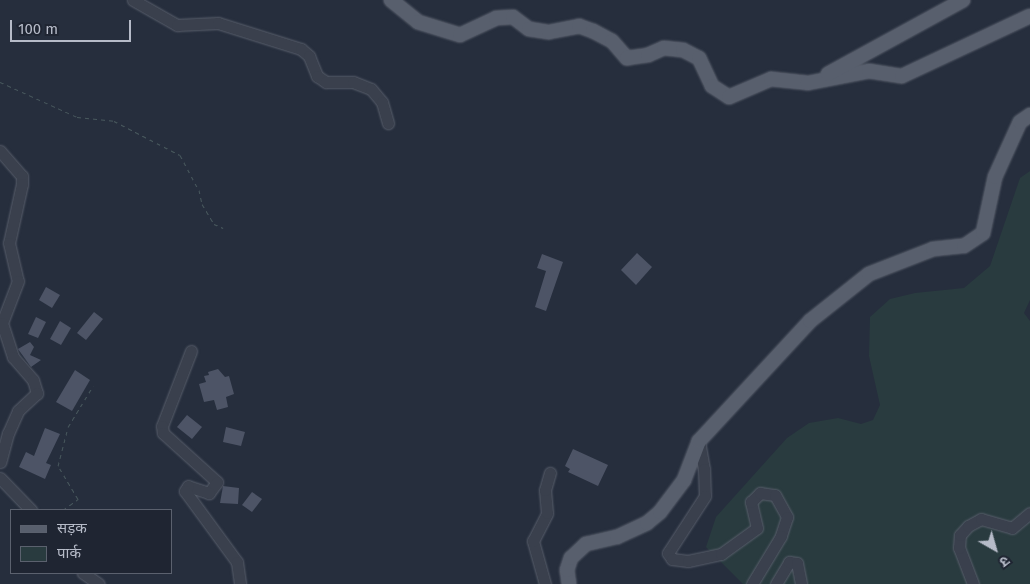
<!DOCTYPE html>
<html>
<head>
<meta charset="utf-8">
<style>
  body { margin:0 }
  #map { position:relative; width:1030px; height:584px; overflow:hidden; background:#262e3d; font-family:"Fira Sans","Noto Sans Devanagari",sans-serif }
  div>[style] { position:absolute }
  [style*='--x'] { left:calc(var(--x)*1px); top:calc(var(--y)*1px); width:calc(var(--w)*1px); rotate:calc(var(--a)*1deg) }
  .green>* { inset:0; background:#293b3f }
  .building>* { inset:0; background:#4d5466 }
  .path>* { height:1px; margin-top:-0.5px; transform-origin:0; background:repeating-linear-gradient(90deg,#48585d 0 4px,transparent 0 8px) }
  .roads { filter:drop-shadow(0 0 1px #585e6b) drop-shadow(0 0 1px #585e6b) }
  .minor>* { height:11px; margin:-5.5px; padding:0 5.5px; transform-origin:5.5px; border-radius:5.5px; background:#3a404d }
  .major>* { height:14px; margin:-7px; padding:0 7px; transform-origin:7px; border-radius:7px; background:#585f6d }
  span { translate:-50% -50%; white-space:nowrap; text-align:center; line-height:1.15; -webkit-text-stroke:4px #1f2532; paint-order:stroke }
  .legend { position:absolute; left:10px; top:509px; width:162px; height:65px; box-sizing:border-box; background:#1f2532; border:1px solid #5b616e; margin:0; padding:6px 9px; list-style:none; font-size:15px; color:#b6bbc8 }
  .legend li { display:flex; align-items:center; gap:10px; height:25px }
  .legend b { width:25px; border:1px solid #5b616e }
  .north { position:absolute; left:970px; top:524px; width:50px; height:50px; -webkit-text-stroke:4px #1f2532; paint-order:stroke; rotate:142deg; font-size:14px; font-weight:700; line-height:20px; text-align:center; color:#b6bbc8 }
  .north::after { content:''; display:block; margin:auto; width:18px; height:22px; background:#b6bbc8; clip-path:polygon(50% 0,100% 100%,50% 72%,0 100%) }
  .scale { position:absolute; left:10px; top:20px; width:121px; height:22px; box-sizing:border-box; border:2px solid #b6bbc8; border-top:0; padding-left:6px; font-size:15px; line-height:18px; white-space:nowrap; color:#b6bbc8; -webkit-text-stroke:4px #1f2532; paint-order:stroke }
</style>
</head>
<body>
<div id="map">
  <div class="green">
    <i style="clip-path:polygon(1030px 171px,1030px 300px,1024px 313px,1030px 321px,1030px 584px,743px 584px,706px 547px,716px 517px,787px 438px,809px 423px,838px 418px,861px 424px,873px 420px,880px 405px,869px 356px,870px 317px,890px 299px,915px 293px,964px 288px,990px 266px,1020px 178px)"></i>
  </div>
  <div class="building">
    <i style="clip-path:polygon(637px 253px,652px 267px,636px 285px,621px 270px)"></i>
    <i style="clip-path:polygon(542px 254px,563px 262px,546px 311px,535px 307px,546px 271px,537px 268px)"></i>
    <i style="clip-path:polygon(46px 287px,60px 295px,52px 308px,39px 300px)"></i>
    <i style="clip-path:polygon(94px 312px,103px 319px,86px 340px,77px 333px)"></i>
    <i style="clip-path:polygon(36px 317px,46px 322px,38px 338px,28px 334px)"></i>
    <i style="clip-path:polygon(60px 321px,71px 328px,61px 345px,50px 339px)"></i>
    <i style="clip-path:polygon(30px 342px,34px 347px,30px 355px,41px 360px,31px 367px,18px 349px)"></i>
    <i style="clip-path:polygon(218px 369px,225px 377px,229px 376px,234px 394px,226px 397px,228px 407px,217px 410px,214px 400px,204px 402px,199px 384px,206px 382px,204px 376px,209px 375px,208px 372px)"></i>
    <i style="clip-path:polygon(75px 370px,90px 380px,72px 411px,56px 402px)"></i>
    <i style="clip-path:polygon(187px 415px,202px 427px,192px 439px,177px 427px)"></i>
    <i style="clip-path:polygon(226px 427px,245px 432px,241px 446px,223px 442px)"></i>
    <i style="clip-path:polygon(45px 428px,60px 434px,46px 463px,51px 465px,45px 479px,19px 467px,26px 452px,34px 456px)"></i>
    <i style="clip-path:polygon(573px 449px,608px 465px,598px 486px,568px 472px,570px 469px,565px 466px)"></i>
    <i style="clip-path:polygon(223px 486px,239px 488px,238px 504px,220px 503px)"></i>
    <i style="clip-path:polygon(252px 492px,262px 499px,252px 512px,242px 505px)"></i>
  </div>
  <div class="path">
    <i style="--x:0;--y:82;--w:85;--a:24.4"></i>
    <i style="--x:77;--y:117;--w:37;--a:6"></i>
    <i style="--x:114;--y:121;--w:74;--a:27.3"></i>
    <i style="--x:180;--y:155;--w:40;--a:62"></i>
    <i style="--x:199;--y:190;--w:14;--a:78"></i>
    <i style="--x:202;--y:204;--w:23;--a:59"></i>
    <i style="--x:214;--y:224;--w:10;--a:24"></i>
    <i style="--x:63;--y:510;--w:19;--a:-36"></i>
    <i style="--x:78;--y:499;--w:39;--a:-121"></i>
    <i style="--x:58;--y:466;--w:40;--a:-75.6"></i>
    <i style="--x:68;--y:427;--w:48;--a:-58.6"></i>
  </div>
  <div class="roads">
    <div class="minor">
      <i style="--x:133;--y:0;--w:51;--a:29.6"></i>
      <i style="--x:177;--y:25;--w:41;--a:-2.8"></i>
      <i style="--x:218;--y:23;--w:87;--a:17.4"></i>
      <i style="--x:301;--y:49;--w:11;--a:41"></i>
      <i style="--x:309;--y:56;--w:22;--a:68"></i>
      <i style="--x:317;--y:76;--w:11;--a:34"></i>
      <i style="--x:326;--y:82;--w:27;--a:0"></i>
      <i style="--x:353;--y:82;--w:19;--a:21"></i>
      <i style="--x:371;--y:89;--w:17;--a:50"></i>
      <i style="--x:382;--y:102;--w:22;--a:74"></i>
      <i style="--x:0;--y:151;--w:33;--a:49"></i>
      <i style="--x:22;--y:176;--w:8;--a:90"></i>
      <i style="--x:22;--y:184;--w:60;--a:102.4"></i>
      <i style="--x:9;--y:243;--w:39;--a:77"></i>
      <i style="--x:18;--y:281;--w:45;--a:110.9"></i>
      <i style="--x:2;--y:323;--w:36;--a:72"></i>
      <i style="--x:13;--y:357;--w:30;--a:49"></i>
      <i style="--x:33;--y:380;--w:14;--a:73"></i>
      <i style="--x:37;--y:393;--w:26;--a:137"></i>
      <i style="--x:18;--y:411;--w:24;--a:114"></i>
      <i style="--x:8;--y:433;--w:30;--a:105"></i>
      <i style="--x:191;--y:351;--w:80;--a:111.1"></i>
      <i style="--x:162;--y:426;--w:7;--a:82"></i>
      <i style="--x:163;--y:433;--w:73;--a:42.2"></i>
      <i style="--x:217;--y:482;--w:14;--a:126"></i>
      <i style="--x:209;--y:493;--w:22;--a:-162"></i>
      <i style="--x:188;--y:486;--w:6;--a:121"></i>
      <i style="--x:185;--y:491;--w:88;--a:53.8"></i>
      <i style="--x:237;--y:562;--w:22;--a:82"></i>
      <i style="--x:699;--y:441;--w:28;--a:80"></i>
      <i style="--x:704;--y:469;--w:27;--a:88"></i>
      <i style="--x:705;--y:496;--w:68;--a:123"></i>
      <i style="--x:668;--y:553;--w:7;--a:56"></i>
      <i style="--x:672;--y:559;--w:16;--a:7"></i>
      <i style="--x:688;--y:561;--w:34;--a:-12"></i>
      <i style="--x:721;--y:554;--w:44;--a:-35.8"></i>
      <i style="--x:757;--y:528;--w:27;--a:-103"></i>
      <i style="--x:751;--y:502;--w:13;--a:-45"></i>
      <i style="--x:760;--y:493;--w:15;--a:8"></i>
      <i style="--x:775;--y:495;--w:25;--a:61"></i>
      <i style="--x:787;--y:517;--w:20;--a:108"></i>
      <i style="--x:781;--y:536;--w:56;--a:121.1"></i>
      <i style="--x:0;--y:478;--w:45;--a:45.9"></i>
      <i style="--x:83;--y:573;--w:19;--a:35"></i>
      <i style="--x:545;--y:584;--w:45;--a:-105.6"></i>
      <i style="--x:533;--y:541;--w:31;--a:-63"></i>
      <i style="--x:547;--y:513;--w:23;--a:-95"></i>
      <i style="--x:545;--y:490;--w:18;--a:-74"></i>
      <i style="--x:776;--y:584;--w:26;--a:-59"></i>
      <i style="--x:789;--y:562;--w:8;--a:7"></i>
      <i style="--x:797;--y:563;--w:21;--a:79"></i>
      <i style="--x:973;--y:584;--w:39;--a:-111"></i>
      <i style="--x:959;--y:548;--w:13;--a:-86"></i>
      <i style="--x:960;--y:535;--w:12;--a:-48"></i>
      <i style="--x:968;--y:526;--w:15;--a:-28"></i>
      <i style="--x:981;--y:519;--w:32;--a:16"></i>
      <i style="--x:1012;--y:528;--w:23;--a:-40"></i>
    </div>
    <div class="major">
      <i style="--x:391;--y:0;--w:35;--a:39"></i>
      <i style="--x:418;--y:22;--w:44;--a:17.2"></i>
      <i style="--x:460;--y:35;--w:40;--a:-25"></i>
      <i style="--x:496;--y:18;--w:17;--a:-3"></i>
      <i style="--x:513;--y:17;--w:20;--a:37"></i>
      <i style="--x:529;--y:29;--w:20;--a:9"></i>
      <i style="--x:549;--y:32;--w:31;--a:-11"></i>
      <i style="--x:579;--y:26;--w:15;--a:20"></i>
      <i style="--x:593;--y:31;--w:21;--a:28"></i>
      <i style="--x:612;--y:41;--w:23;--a:49"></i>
      <i style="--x:627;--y:58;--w:21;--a:-8"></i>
      <i style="--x:648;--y:55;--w:17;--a:-24"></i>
      <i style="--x:664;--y:48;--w:19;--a:6"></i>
      <i style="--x:683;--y:50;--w:18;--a:27"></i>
      <i style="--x:699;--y:58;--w:31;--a:65"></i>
      <i style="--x:712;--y:86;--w:20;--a:33"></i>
      <i style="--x:729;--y:97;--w:46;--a:-23.2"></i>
      <i style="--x:771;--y:79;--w:37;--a:6"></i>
      <i style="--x:808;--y:83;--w:62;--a:-11.1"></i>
      <i style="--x:869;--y:71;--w:33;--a:9"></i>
      <i style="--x:902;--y:76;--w:141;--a:-25.1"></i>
      <i style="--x:828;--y:74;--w:154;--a:-28.7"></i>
      <i style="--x:569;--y:584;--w:14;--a:-98"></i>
      <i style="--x:567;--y:570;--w:13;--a:-72"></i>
      <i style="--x:571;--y:558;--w:21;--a:-43"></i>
      <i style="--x:586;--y:544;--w:32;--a:-13"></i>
      <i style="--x:617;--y:537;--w:33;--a:-25"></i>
      <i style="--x:647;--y:523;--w:17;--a:-40"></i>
      <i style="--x:660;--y:512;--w:40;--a:-53"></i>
      <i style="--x:684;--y:480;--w:42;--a:-69"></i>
      <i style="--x:699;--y:441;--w:163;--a:-47.2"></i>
      <i style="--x:810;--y:321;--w:75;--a:-38.5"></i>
      <i style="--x:869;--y:274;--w:69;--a:-21.3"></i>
      <i style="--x:933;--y:249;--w:31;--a:-6"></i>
      <i style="--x:964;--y:246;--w:23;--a:-34"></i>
      <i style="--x:983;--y:233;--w:57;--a:-77.9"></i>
      <i style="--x:995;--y:177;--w:60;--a:-65.6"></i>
      <i style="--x:1020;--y:122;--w:12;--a:-35"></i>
    </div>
  </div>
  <ul class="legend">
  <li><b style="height:6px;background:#585f6d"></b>सड़क</li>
  <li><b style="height:14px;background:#293b3f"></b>पार्क</li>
  </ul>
  <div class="north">उ</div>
  <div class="scale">100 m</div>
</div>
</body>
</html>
